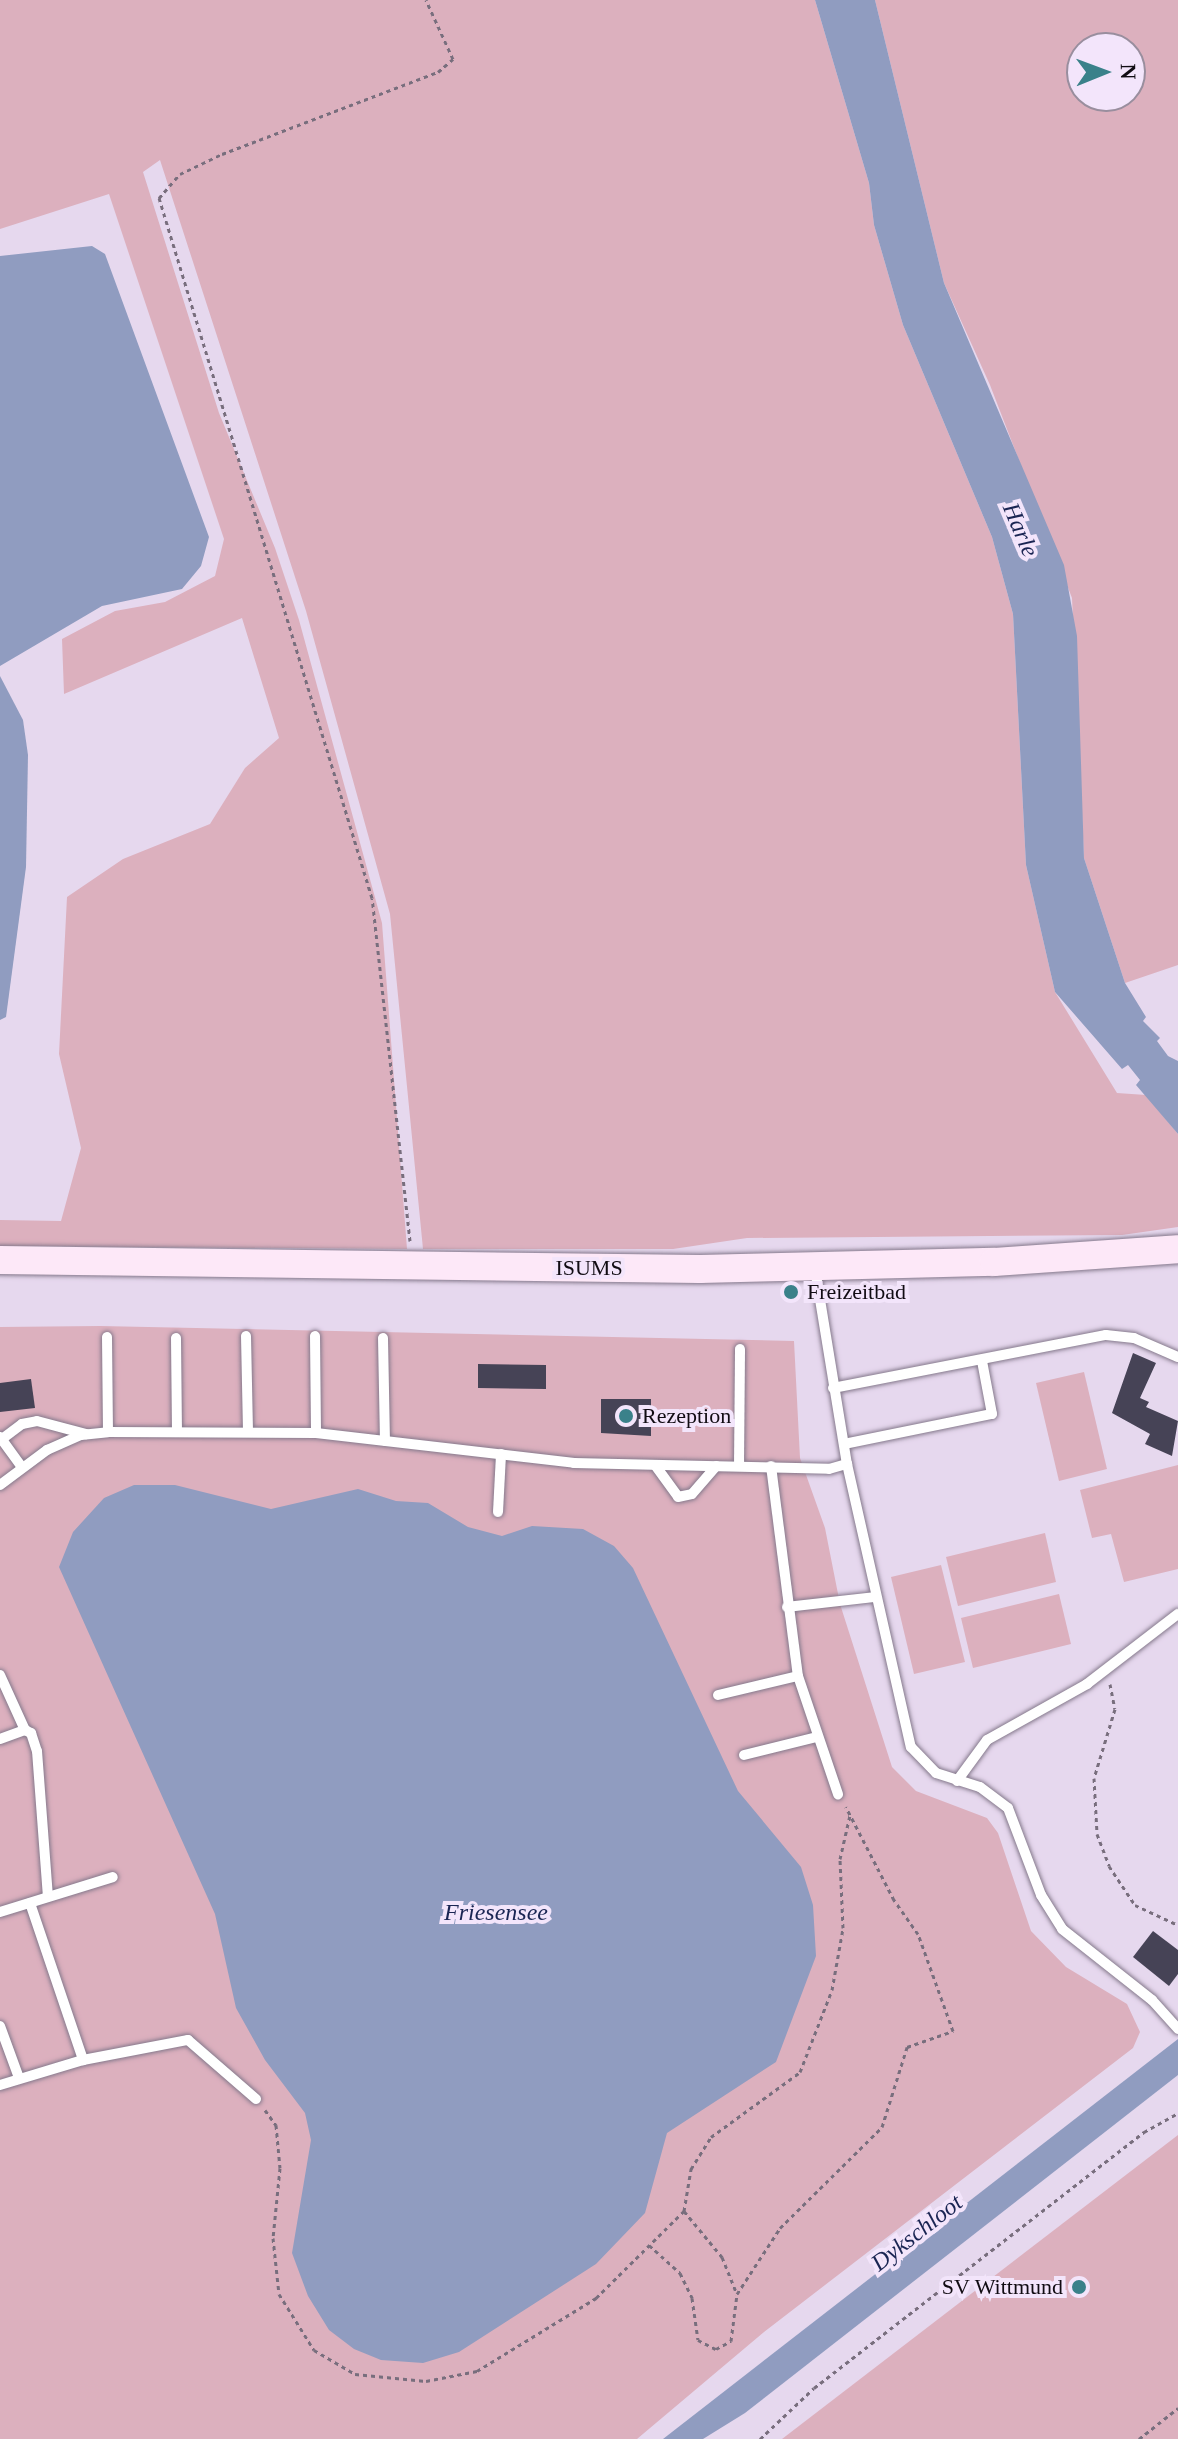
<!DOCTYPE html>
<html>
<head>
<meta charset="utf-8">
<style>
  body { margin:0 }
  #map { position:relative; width:1178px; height:2439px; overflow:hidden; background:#e6d8ee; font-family:"Times New Roman",serif }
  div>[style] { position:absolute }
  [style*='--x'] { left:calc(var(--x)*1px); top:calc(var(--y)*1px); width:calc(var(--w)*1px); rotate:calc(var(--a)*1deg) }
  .green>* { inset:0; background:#dcb0be }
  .water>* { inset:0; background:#909cc0 }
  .building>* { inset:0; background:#464356 }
  .path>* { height:3px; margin-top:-1.5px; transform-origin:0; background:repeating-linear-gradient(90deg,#786e7d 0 4px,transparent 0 8px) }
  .roads { filter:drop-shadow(0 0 2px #85798c) drop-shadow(0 0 2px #85798c) }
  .service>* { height:10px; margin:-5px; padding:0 5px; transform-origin:5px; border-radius:5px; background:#fff }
  .secondary>* { height:28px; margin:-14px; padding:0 14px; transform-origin:14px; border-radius:14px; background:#fde8f8 }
  .dots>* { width:22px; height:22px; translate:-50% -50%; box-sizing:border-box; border:4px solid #f3e5fb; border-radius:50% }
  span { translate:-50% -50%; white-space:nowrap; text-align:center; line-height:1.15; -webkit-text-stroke:8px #f3e5fb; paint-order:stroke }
  .street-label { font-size:22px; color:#110c13 }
  .poi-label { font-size:22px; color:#110c13 }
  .left { translate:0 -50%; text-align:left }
  .right { translate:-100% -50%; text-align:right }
  .water-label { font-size:24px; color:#1a2553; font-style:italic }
  .north { position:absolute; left:1066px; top:32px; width:80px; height:80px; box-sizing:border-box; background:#f3e5fb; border:2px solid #998e9e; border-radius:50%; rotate:89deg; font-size:22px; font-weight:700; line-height:32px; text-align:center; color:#110c13 }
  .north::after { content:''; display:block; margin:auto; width:28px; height:36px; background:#3a818a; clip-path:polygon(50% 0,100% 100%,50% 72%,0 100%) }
</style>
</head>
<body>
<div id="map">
  <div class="green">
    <i style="clip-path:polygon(0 0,815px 0,869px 183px,874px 225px,903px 325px,992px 537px,1013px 614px,1026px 865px,1055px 992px,1117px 1093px,1146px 1095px,1178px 1134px,1178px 1227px,1122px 1235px,747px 1238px,673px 1249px,423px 1249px,390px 914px,306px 611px,160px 160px,143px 172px,219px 413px,275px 548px,299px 620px,382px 923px,407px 1249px,0 1246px,0 1220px,61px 1221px,81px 1148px,59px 1054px,67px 897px,123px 859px,210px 824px,245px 768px,279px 738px,242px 618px,64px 694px,62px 639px,115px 611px,165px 602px,215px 576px,224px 539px,109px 194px,0 229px)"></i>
    <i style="clip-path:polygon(evenodd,875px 0,1178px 0,1178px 965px,1125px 983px,1084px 858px,1072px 598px,990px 385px,944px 283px,875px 0,1082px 48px,1130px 48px,1130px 96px,1082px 96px,1082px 48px)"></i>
    <i style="clip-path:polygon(100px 1326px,794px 1341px,800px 1458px,825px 1528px,840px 1604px,892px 1767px,916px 1791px,987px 1818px,998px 1833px,1031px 1931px,1066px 1967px,1127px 2004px,1140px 2032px,1133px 2048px,764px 2332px,637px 2439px,0 2439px,0 1327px)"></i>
    <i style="clip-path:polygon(1084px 1372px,1107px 1469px,1059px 1481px,1036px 1383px)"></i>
    <i style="clip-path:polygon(1178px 1465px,1178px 1569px,1124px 1582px,1111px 1534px,1092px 1538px,1080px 1490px)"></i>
    <i style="clip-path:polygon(1045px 1533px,1056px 1582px,958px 1606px,946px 1557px)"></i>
    <i style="clip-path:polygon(941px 1565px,965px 1662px,914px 1674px,891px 1577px)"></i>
    <i style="clip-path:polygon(1059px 1594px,1071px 1644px,973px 1668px,961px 1618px)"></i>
    <i style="clip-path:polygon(1178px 2135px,1178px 2439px,782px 2439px)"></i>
  </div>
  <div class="water">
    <i style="clip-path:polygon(815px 0,875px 0,944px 283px,1064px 565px,1077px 636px,1084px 858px,1125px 983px,1146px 1017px,1143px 1021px,1160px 1038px,1157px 1041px,1168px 1056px,1178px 1061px,1178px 1134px,1136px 1085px,1140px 1080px,1128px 1065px,1122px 1069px,1055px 992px,1026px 865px,1013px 614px,992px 537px,903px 325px,874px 225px,869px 183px)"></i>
    <i style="clip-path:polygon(92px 246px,105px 254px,209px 537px,201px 566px,182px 589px,102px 606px,0 666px,0 256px)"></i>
    <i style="clip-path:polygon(0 676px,23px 720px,28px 755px,26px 867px,6px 1017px,0 1020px)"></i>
    <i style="clip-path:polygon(134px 1485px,175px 1485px,271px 1509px,358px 1489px,396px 1501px,428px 1503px,468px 1527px,502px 1536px,532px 1526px,583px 1529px,614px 1546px,633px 1568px,738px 1791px,801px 1867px,813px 1905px,816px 1956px,776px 2062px,667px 2133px,645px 2213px,596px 2264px,459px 2352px,423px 2363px,381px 2360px,354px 2349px,329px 2330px,308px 2296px,292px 2253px,311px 2140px,305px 2113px,265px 2060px,236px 2008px,215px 1914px,59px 1567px,73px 1532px,104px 1498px)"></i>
    <i style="clip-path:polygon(1178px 2039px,1178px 2075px,745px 2413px,703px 2439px,663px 2439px)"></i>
  </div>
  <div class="building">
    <i style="clip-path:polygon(1133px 1353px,1156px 1363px,1140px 1398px,1149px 1402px,1146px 1407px,1178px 1421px,1172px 1456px,1145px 1444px,1150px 1434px,1112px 1413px)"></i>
    <i style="clip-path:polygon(478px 1364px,546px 1365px,546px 1389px,478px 1388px)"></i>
    <i style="clip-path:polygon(31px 1379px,35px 1408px,0 1412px,0 1383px)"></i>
    <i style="clip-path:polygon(601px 1399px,651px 1399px,651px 1436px,601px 1433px)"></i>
    <i style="clip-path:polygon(1153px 1931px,1178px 1950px,1178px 1974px,1169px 1986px,1133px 1957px)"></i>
  </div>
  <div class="path">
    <i style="--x:410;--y:1241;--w:345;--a:-96.3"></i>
    <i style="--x:372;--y:898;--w:732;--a:-106.92"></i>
    <i style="--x:159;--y:198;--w:32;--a:-49"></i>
    <i style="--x:180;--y:174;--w:47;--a:-25.5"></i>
    <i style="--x:222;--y:154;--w:231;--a:-20.8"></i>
    <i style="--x:438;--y:72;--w:20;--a:-41"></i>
    <i style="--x:453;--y:59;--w:65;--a:-114.6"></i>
    <i style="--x:1110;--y:1684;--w:25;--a:79"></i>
    <i style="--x:1115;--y:1709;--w:72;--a:106.9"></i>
    <i style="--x:1094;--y:1778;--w:56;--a:86.9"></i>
    <i style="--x:1097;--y:1834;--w:34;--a:69"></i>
    <i style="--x:1109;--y:1866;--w:47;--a:56.3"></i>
    <i style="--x:1135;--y:1905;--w:47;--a:24.9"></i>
    <i style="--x:265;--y:2110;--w:19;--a:54"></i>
    <i style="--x:276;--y:2125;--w:43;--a:84.7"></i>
    <i style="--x:280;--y:2168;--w:70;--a:95.7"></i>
    <i style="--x:273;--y:2238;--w:56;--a:83.9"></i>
    <i style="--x:279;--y:2294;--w:66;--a:58"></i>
    <i style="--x:314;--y:2350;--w:48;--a:30.3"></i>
    <i style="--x:355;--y:2374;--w:71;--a:5.6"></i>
    <i style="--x:426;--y:2381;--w:52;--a:-11.1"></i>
    <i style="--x:477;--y:2371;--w:140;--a:-31.5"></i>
    <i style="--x:596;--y:2298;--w:124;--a:-44.7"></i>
    <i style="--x:684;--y:2211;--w:43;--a:-80.5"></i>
    <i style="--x:691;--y:2169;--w:38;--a:-58"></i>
    <i style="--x:711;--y:2137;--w:110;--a:-36.1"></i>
    <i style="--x:800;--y:2072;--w:88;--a:-68.7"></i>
    <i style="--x:832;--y:1990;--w:63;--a:-79.9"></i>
    <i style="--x:843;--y:1928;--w:69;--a:-92.5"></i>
    <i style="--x:840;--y:1859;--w:45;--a:-77.2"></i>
    <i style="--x:684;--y:2211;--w:60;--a:50.4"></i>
    <i style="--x:722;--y:2257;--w:40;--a:68"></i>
    <i style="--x:649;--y:2245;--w:42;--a:42.1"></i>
    <i style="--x:680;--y:2273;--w:28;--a:64"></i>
    <i style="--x:692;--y:2298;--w:42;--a:81.9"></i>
    <i style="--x:698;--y:2340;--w:20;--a:27"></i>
    <i style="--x:716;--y:2349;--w:17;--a:-28"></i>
    <i style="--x:731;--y:2341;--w:47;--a:-82.7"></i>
    <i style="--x:737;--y:2294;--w:79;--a:-56.9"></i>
    <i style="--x:780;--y:2228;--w:144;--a:-44.7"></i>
    <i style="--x:882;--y:2127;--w:84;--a:-72.6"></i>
    <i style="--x:907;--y:2047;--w:49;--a:-19.2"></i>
    <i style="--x:953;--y:2031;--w:103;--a:-109.8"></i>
    <i style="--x:918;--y:1934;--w:42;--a:-125.2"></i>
    <i style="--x:894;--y:1900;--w:105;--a:-117.3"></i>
    <i style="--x:760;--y:2439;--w:74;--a:-43.4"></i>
    <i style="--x:814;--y:2388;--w:418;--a:-37.8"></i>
    <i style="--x:1144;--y:2132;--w:39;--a:-29"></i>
    <i style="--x:1139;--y:2439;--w:50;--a:-38.5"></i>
  </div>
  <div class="roads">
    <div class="service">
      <i style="--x:815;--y:1269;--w:198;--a:80.7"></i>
      <i style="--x:847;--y:1464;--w:290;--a:77.3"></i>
      <i style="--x:911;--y:1747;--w:36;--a:46"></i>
      <i style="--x:936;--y:1773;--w:46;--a:17.7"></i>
      <i style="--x:980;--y:1787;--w:35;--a:37"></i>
      <i style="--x:1008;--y:1808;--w:93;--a:69.2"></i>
      <i style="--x:1041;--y:1895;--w:40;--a:58"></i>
      <i style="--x:1062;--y:1929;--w:115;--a:38.3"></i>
      <i style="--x:1152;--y:2000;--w:39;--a:48"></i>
      <i style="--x:246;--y:1336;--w:95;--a:88.8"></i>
      <i style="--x:315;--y:1336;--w:97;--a:89.4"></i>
      <i style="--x:107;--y:1337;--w:95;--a:89.4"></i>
      <i style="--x:176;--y:1338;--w:94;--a:89.4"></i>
      <i style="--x:383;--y:1338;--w:103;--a:88.9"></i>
      <i style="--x:833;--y:1388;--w:278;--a:-11"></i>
      <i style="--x:1106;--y:1335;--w:28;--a:6"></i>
      <i style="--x:1134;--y:1338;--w:48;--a:23.4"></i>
      <i style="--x:0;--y:1437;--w:36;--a:54"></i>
      <i style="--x:2;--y:1439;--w:25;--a:-37"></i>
      <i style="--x:22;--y:1424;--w:15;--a:-11"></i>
      <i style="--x:37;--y:1421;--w:51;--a:14.9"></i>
      <i style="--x:844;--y:1444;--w:151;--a:-11.5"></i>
      <i style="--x:992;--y:1414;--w:54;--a:-100.7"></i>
      <i style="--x:655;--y:1465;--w:39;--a:54"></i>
      <i style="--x:678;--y:1497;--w:14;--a:-12"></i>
      <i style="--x:692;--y:1494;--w:37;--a:-49"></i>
      <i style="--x:739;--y:1466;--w:117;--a:-89.5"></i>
      <i style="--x:771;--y:1466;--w:212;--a:82.7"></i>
      <i style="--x:798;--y:1676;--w:125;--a:71.3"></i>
      <i style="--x:0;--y:1485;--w:59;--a:-36.7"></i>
      <i style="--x:47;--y:1450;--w:37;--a:-24"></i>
      <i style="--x:81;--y:1435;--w:27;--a:-6"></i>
      <i style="--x:108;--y:1432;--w:208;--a:0.3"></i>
      <i style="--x:316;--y:1433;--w:260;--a:6.6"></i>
      <i style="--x:574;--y:1463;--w:255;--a:1.3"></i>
      <i style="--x:829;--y:1469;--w:19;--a:-16"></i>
      <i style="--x:498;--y:1512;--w:58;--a:-87"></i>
      <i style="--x:787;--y:1607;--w:89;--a:-6.5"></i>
      <i style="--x:0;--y:1675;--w:60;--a:65.6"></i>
      <i style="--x:718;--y:1695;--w:82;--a:-13.4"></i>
      <i style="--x:0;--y:1739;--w:27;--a:-20"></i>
      <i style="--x:25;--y:1730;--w:7;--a:27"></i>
      <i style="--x:31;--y:1733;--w:19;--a:72"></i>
      <i style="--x:37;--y:1751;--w:146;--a:85.7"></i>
      <i style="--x:744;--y:1755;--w:75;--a:-13.9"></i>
      <i style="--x:957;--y:1781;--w:51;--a:-53.8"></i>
      <i style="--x:987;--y:1740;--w:115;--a:-29.2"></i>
      <i style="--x:1087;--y:1684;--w:115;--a:-37.6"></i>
      <i style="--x:30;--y:1903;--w:166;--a:71.3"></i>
      <i style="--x:0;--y:1912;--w:118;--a:-17.2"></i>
      <i style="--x:0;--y:2026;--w:55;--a:69.9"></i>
      <i style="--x:0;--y:2085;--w:87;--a:-16.8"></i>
      <i style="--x:83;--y:2060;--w:107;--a:-10.8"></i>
      <i style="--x:188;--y:2040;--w:90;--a:40.9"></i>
    </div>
    <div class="secondary">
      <i style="--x:0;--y:1260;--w:700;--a:0.74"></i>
      <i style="--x:700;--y:1269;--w:294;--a:-1.4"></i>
      <i style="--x:994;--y:1262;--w:184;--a:-4"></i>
    </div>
  </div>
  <div class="dots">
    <i style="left:791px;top:1292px;background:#3a818a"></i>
    <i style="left:626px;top:1416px;background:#3a818a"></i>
    <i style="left:1079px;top:2287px;background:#3a818a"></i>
  </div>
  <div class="street-label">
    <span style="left:589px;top:1268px">ISUMS</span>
  </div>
  <div class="poi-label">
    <span class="left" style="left:807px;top:1292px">Freizeitbad</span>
    <span class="left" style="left:642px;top:1416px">Rezeption</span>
    <span class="right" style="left:1063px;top:2287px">SV Wittmund</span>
  </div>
  <div class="water-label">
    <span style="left:1020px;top:530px;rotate:67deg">Harle</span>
    <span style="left:496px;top:1913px">Friesensee</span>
    <span style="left:917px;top:2233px;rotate:-38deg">Dykschloot</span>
  </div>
  <div class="north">N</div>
</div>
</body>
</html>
